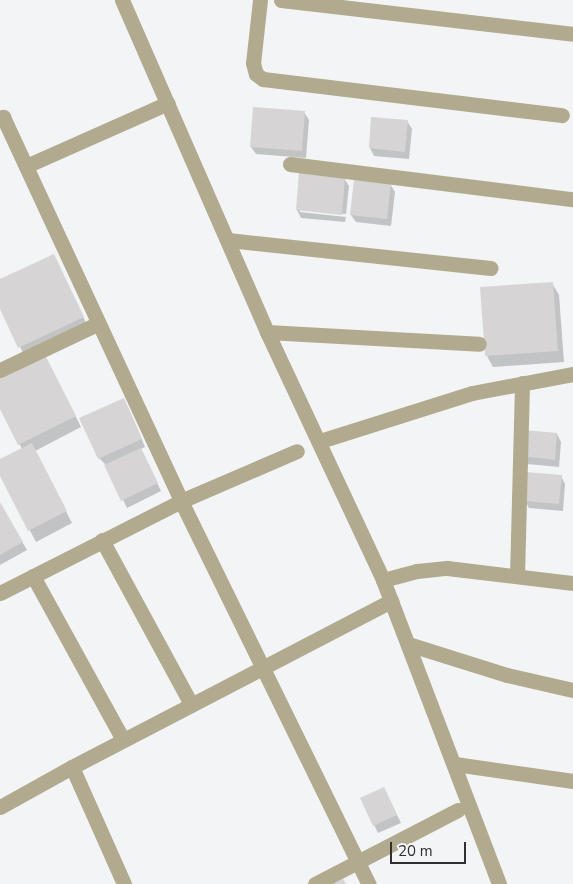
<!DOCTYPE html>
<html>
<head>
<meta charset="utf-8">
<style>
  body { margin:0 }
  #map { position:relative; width:573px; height:884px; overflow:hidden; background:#f3f4f6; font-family:"Nunito Sans",sans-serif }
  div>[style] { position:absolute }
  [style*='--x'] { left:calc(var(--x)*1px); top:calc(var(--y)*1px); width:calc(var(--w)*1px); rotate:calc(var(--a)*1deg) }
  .shadow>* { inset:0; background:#0003 }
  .building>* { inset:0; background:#d6d4d4 }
  .minor>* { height:15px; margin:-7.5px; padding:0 7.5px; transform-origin:7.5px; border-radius:7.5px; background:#b2aa8f }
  span { translate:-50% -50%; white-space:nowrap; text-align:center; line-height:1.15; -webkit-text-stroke:4px #f3f4f6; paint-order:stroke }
  .scale { position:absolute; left:390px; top:842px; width:76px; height:22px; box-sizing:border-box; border:2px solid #303031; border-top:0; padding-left:6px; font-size:15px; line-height:18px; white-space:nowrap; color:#303031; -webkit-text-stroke:4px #f3f4f6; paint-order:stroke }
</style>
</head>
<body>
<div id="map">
  <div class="shadow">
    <i style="clip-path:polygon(304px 112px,309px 120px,306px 158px,256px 154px,251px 147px)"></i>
    <i style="clip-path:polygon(407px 121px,412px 129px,409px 159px,374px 156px,370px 148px)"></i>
    <i style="clip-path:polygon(301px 174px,344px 178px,349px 186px,346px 214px,300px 210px,300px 212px,346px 217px,345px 222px,301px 218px,297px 210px)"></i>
    <i style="clip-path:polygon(390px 184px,395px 192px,391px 226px,356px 222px,351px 215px)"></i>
    <i style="clip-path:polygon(59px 267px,89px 329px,26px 359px,0 306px,0 281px)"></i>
    <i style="clip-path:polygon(552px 283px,559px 295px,564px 362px,493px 367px,487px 356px)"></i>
    <i style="clip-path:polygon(45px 356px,81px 427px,35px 451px,72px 523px,36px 542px,0 473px,0 461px,22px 449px,0 406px,0 379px)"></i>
    <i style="clip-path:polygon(128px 407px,145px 447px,141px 449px,161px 491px,127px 508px,106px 465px,99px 458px)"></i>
    <i style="clip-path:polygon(557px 434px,561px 442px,559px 467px,527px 464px,522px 456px)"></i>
    <i style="clip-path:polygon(561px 476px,565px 484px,563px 511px,529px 508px,525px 501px)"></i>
    <i style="clip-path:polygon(0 504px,27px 550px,0 565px)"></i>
    <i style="clip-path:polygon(384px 788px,401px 823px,378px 833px,361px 798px)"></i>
  </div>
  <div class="building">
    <i style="clip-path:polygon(253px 107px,305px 111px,302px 151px,250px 147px)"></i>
    <i style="clip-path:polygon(371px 117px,408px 120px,405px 152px,369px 148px)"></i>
    <i style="clip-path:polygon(299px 172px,345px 177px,342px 215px,296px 210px)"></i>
    <i style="clip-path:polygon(354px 179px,391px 183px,387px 219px,350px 215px)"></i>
    <i style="clip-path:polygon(54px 254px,84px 317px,18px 348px,0 309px,0 279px)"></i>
    <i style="clip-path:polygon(553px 282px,558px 351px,485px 356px,480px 287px)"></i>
    <i style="clip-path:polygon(45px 355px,76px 416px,18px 445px,0 409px,0 377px)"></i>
    <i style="clip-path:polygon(124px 398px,142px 439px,98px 459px,79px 418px)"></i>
    <i style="clip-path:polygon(523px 430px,557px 433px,555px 460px,521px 456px)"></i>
    <i style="clip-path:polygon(32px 443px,67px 511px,28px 531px,0 476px,0 459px)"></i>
    <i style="clip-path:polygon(141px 448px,158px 483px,121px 501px,104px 465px)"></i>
    <i style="clip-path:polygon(526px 472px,562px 475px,559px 504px,524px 501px)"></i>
    <i style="clip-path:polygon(0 502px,23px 542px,0 555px)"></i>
    <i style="clip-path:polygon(384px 787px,397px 815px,373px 826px,360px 798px)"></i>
    <i style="clip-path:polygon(343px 879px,346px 884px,332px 884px)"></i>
  </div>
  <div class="minor">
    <i style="--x:122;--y:0;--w:362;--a:66.4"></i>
    <i style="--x:267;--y:332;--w:274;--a:64.9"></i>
    <i style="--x:383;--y:580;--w:325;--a:69.1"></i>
    <i style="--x:260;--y:0;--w:63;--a:96.3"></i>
    <i style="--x:253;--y:63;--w:11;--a:75"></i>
    <i style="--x:256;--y:74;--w:9;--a:36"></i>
    <i style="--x:263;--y:79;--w:301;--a:6.9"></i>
    <i style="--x:281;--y:0;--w:294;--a:6.6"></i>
    <i style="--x:0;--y:119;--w:4;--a:-34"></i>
    <i style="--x:3;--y:117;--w:423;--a:65.1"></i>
    <i style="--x:181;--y:501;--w:427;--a:63.9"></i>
    <i style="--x:290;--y:164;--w:285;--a:7.1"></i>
    <i style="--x:26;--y:166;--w:155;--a:-23.9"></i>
    <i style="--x:228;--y:240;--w:264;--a:6.1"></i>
    <i style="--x:267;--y:332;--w:212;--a:3.2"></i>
    <i style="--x:0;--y:370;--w:107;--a:-25.4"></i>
    <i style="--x:320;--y:441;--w:159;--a:-17.5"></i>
    <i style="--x:472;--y:393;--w:103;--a:-10.7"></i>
    <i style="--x:102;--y:540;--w:187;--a:61.5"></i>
    <i style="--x:33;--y:576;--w:187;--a:61.2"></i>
    <i style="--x:517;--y:576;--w:193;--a:-88.5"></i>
    <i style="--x:383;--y:580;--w:35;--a:-15"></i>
    <i style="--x:417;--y:571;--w:30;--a:-6"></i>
    <i style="--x:447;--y:568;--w:127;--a:6.8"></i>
    <i style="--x:0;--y:593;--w:203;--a:-26.9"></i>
    <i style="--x:181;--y:501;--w:126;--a:-23.3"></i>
    <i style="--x:408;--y:644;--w:104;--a:17.4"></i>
    <i style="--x:507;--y:675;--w:68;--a:12.8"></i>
    <i style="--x:455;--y:764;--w:119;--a:8.2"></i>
    <i style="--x:72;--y:767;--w:360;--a:-27.5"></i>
    <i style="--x:0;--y:807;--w:82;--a:-29.1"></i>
    <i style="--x:72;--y:767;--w:128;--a:66"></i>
    <i style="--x:315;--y:884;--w:161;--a:-27.4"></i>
  </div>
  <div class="scale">20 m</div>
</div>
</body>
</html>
